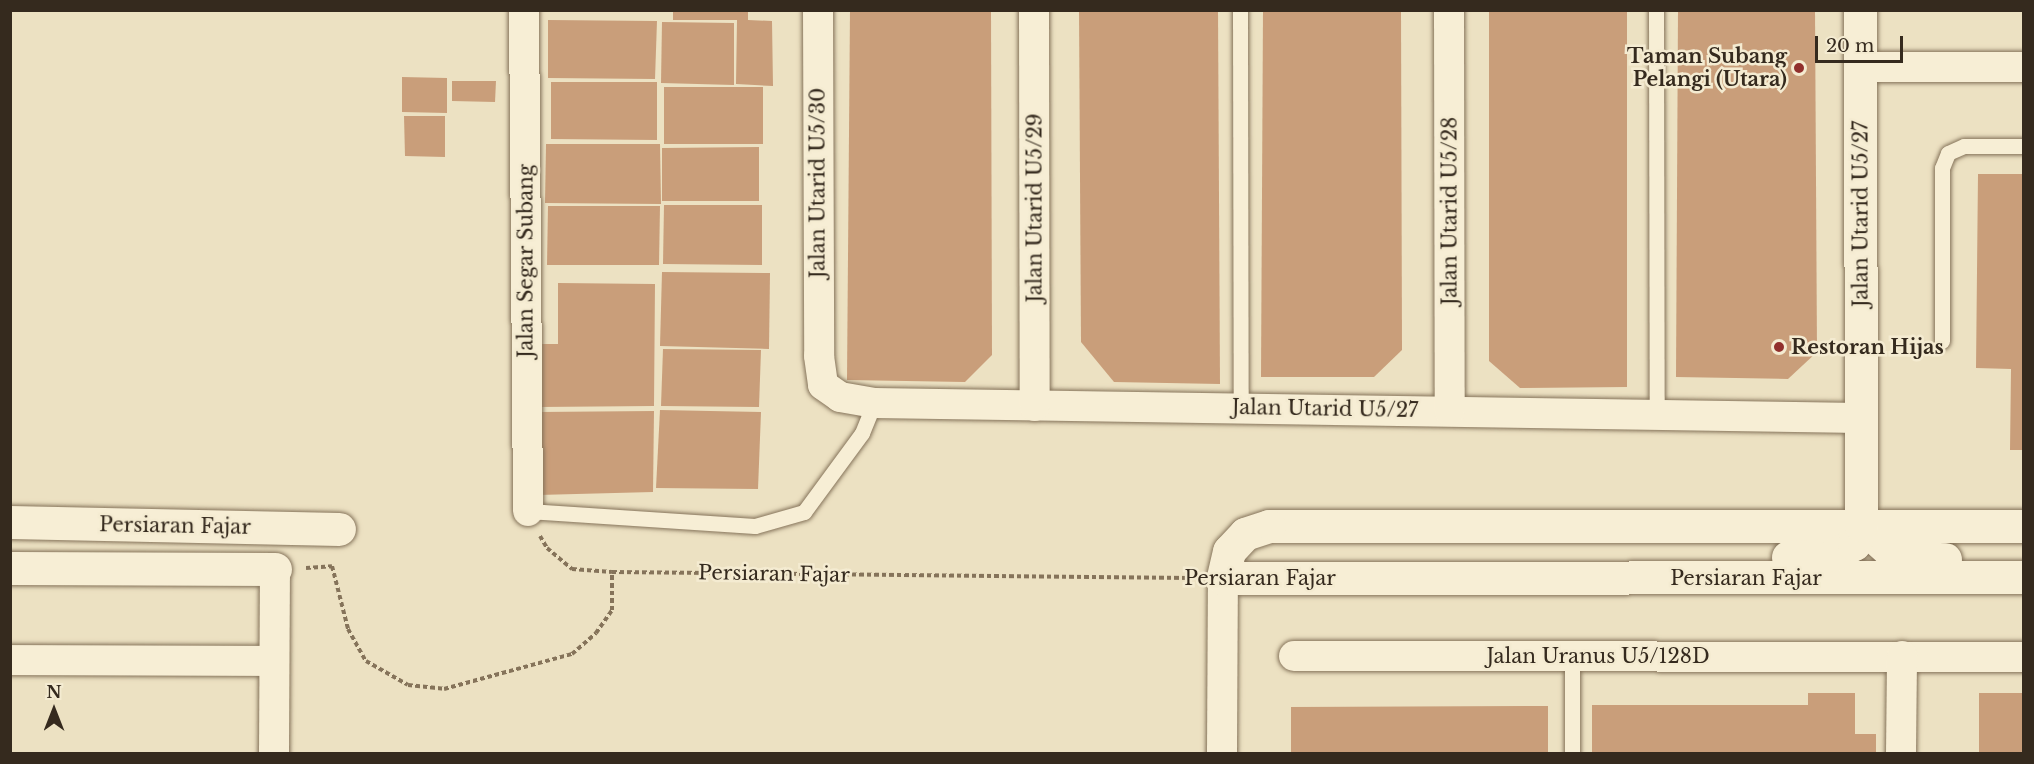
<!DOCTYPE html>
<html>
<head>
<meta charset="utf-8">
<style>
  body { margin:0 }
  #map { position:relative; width:2034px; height:764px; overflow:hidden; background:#ece1c2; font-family:"Libre Baskerville",serif }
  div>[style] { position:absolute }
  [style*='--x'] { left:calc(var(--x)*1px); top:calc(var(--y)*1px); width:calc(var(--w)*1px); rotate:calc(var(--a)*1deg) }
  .building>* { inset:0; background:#c99e7a }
  .path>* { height:4px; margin-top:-2px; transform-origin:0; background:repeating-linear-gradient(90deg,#85735a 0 4.5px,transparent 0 7.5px) }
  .roads { filter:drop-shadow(0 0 2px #85735a) drop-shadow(0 0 2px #85735a) }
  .lane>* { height:15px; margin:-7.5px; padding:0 7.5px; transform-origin:7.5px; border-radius:7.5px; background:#f7eed5 }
  .street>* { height:30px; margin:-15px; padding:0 15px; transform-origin:15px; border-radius:15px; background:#f7eed5 }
  .secondary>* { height:33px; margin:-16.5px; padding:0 16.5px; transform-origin:16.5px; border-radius:16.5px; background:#f7eed5 }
  .dots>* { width:16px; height:16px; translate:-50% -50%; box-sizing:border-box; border:3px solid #f4ebd1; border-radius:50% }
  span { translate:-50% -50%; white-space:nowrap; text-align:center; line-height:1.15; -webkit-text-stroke:5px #f4ebd1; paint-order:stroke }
  .poi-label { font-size:20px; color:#352a1e; font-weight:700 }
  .right { translate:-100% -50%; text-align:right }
  .left { translate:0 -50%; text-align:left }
  .street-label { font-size:20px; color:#352a1e }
  .frame { position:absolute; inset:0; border:12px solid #352a1e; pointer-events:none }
  .north { position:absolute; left:24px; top:680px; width:60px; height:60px; -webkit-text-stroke:4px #f4ebd1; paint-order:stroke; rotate:0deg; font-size:16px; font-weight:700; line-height:24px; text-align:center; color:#352a1e }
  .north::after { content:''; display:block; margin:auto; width:21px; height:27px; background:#352a1e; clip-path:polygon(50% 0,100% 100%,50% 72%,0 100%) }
  .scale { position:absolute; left:1815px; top:36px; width:88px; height:27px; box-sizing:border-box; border:3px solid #352a1e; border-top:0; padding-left:8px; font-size:18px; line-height:21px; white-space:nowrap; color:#352a1e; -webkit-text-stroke:4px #f4ebd1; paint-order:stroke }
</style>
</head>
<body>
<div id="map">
  <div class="building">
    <i style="clip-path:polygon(673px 10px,748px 10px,748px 20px,772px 21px,773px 86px,736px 84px,737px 20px,673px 20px)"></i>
    <i style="clip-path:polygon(850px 10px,991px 10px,992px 355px,965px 382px,847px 380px)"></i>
    <i style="clip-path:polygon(1079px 10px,1218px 10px,1220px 384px,1114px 382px,1081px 342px)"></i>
    <i style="clip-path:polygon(1263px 10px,1401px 10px,1402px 350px,1374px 377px,1261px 377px)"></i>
    <i style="clip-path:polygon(1489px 10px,1627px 10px,1627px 387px,1520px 388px,1489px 361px)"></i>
    <i style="clip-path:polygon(1678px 10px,1815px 10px,1817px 352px,1788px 379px,1676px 377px)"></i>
    <i style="clip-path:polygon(548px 20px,657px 21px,655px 79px,548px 78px)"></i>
    <i style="clip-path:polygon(662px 22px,734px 23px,734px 85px,661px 83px)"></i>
    <i style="clip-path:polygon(402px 77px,447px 78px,447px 113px,402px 112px)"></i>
    <i style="clip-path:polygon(452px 81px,496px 81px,495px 102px,452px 101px)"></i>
    <i style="clip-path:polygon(551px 82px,657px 82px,657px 140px,551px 139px)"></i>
    <i style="clip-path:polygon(664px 87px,763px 87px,763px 144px,664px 144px)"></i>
    <i style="clip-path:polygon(404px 116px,445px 116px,445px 157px,405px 156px)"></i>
    <i style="clip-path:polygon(546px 144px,660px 144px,661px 204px,545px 203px)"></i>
    <i style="clip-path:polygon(759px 147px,759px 201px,662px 201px,662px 148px)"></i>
    <i style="clip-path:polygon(1978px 174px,2024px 174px,2024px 450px,2010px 450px,2011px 369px,1976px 368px)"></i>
    <i style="clip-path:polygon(664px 205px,762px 205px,762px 265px,663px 264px)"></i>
    <i style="clip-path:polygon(548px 206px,660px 206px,659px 265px,547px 265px)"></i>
    <i style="clip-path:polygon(662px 272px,770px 273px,769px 349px,660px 346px)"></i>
    <i style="clip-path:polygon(558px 283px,655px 284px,654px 406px,539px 407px,539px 344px,558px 344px)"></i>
    <i style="clip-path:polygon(663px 349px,761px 350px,759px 407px,661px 406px)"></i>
    <i style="clip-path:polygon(660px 410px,761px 412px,758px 489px,656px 488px)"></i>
    <i style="clip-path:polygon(654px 411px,653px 492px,538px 495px,539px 412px)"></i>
    <i style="clip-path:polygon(1808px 693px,1855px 693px,1855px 734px,1876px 734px,1876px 754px,1592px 754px,1592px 705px,1808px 705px)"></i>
    <i style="clip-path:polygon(1979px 693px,2024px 693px,2024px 754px,1979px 754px)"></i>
    <i style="clip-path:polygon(1548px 706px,1548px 754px,1291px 754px,1291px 707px)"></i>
  </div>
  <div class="path">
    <i style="--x:540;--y:536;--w:14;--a:60"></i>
    <i style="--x:547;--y:548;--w:33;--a:40"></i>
    <i style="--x:572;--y:569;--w:40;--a:4.3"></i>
    <i style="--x:612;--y:572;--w:580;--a:0.59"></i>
    <i style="--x:306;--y:568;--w:26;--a:-4"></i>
    <i style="--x:332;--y:566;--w:65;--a:75.7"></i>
    <i style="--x:348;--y:629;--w:37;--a:61"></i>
    <i style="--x:366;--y:661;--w:48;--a:29.7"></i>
    <i style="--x:408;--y:685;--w:36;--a:6"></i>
    <i style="--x:444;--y:689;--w:133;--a:-15.3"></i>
    <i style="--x:572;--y:654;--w:32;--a:-41"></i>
    <i style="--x:596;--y:633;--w:28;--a:-55"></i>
    <i style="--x:612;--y:610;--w:38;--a:-90"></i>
  </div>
  <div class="roads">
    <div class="lane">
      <i style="--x:1240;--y:10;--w:398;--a:89.9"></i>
      <i style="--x:1656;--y:10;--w:404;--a:89.9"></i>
      <i style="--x:1942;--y:341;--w:173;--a:-90"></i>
      <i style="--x:1942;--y:168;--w:16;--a:-68"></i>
      <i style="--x:1948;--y:153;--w:17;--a:-24"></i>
      <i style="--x:1964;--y:146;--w:60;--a:0"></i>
      <i style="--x:528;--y:511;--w:227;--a:3.8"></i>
      <i style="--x:755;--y:526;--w:51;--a:-15.9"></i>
      <i style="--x:804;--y:512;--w:98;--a:-53.7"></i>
      <i style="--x:862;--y:433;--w:32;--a:-68"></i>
      <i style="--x:1572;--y:656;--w:98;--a:90"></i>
    </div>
    <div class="street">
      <i style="--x:524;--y:10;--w:501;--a:89.54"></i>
      <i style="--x:818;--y:10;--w:346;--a:89.8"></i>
      <i style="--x:819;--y:356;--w:29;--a:82"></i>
      <i style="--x:823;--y:385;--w:21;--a:35"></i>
      <i style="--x:840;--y:397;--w:35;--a:10"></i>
      <i style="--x:874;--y:403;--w:987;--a:0.87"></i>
      <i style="--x:1034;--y:10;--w:396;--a:89.9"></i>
      <i style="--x:1449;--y:10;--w:401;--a:89.9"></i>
      <i style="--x:1860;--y:67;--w:164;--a:0"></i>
      <i style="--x:1294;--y:656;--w:730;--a:0.08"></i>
      <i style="--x:10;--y:660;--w:264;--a:0.2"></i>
      <i style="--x:274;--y:754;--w:185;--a:-89.7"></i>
      <i style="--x:1222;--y:754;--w:176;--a:-89.7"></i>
      <i style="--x:1901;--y:754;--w:98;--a:-89.4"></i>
    </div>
    <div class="secondary">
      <i style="--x:10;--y:522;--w:329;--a:1.2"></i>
      <i style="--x:1861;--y:525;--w:36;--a:42"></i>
      <i style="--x:1888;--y:549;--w:27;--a:20"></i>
      <i style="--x:1913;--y:558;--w:32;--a:2"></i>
      <i style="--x:2024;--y:526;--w:755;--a:180"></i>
      <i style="--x:1269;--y:526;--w:25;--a:162"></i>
      <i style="--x:1245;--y:534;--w:23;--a:133"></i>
      <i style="--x:1229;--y:551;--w:28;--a:103"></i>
      <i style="--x:1223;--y:578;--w:801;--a:-0.07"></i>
      <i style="--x:1788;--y:557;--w:45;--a:-2.5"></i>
      <i style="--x:1833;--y:555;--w:24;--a:-28"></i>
      <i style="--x:1854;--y:544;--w:20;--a:-70"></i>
      <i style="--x:1861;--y:525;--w:515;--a:-90.11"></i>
      <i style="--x:10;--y:568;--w:265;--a:0.2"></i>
    </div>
  </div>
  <div class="dots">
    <i style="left:1799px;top:68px;background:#91302d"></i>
    <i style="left:1779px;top:347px;background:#91302d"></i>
  </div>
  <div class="poi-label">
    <span class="right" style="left:1787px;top:68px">Taman Subang<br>Pelangi (Utara)</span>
    <span class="left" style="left:1791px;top:347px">Restoran Hijas</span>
  </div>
  <div class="street-label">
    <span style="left:818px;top:183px;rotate:-90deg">Jalan Utarid U5/30</span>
    <span style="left:1035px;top:208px;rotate:-90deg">Jalan Utarid U5/29</span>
    <span style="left:1450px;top:211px;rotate:-90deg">Jalan Utarid U5/28</span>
    <span style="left:1861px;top:214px;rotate:-90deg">Jalan Utarid U5/27</span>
    <span style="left:526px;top:261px;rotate:-90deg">Jalan Segar Subang</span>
    <span style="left:1325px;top:409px;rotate:1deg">Jalan Utarid U5/27</span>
    <span style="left:175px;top:526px;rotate:1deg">Persiaran Fajar</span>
    <span style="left:774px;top:574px;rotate:1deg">Persiaran Fajar</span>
    <span style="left:1260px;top:578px">Persiaran Fajar</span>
    <span style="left:1746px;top:578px">Persiaran Fajar</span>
    <span style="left:1598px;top:656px">Jalan Uranus U5/128D</span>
  </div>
  <div class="frame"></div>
  <div class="north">N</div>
  <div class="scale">20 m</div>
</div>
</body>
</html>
